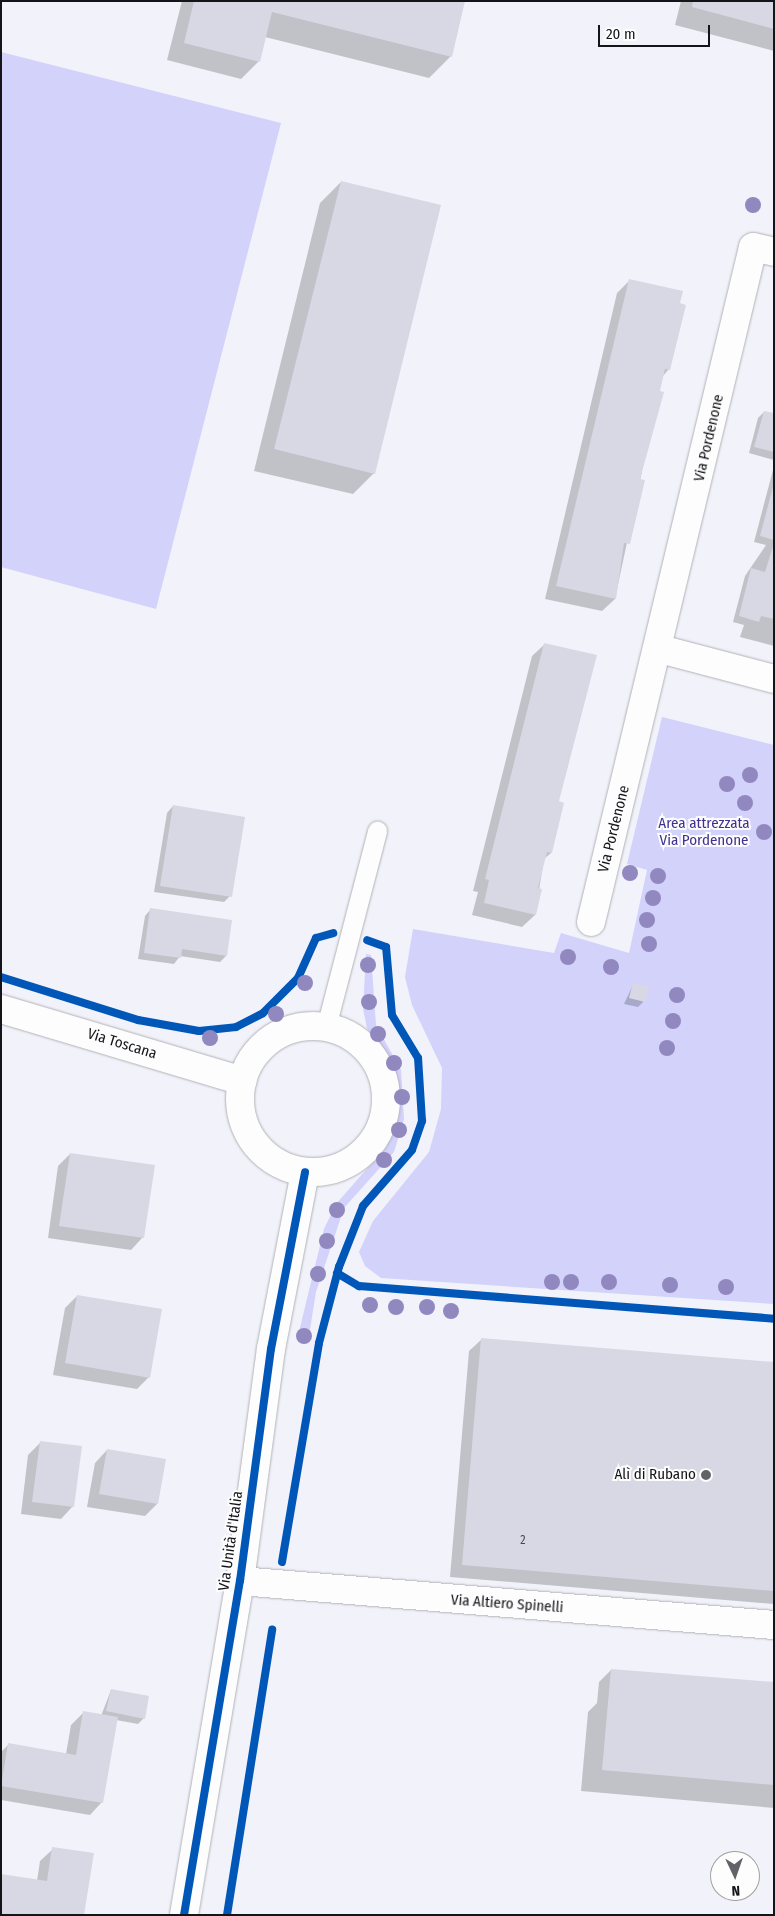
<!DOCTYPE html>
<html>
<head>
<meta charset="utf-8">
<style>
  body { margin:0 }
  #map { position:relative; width:775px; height:1916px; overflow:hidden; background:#f2f2fa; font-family:"Fira Sans Condensed",sans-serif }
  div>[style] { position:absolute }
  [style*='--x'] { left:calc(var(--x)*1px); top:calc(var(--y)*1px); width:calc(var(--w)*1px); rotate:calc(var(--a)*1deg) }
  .green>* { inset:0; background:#d2d2fb }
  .shadow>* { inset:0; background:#0003 }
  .building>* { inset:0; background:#d8d8e4 }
  .roads { filter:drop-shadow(0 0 1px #b1b2b7) drop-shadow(0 0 1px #b1b2b7) }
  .service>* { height:19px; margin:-9.5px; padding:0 9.5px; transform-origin:9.5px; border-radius:9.5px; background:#fdfdfe }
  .minor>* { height:28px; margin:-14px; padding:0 14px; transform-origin:14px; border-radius:14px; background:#fdfdfe }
  .minor>.ring { margin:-14px; padding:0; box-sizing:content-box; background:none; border:28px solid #fdfdfe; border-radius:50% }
  .cycleway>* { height:8px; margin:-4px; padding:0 4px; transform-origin:4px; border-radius:4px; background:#0057b8 }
  .trees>* { width:16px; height:16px; margin:-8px; border-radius:50%; background:#9088bf }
  .dots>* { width:14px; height:14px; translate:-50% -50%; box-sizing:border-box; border:2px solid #fdfdfd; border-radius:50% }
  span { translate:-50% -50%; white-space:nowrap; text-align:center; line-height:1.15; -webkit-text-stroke:4px #fdfdfd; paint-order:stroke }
  .number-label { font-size:12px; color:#48484f }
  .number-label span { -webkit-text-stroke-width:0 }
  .street-label { font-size:15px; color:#141419 }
  .park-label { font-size:15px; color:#40318f }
  .poi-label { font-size:15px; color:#141419 }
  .right { translate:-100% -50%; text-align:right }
  .frame { position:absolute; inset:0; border:2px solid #141419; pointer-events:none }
  .north { position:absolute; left:710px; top:1851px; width:50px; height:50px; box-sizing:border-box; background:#fdfdfd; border:1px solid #a0a0a2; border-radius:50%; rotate:177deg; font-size:14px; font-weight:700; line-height:20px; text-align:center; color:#141419 }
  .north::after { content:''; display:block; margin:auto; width:18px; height:22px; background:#626268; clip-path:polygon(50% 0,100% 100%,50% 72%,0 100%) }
  .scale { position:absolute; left:598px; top:25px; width:112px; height:22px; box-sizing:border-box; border:2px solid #141419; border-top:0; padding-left:6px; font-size:15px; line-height:18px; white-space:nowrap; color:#141419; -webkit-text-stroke:4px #fdfdfd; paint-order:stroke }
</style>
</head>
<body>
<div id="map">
  <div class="green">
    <i style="clip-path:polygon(1px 52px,281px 123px,156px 609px,1px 567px)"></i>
    <i style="clip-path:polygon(662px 717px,774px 745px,774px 1304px,381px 1278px,365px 1266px,359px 1252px,373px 1221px,429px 1152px,441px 1109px,442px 1068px,412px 1005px,405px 977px,413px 929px,554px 953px,561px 933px,629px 953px,647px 870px,627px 864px)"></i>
    <i style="clip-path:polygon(366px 954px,371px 955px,376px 1025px,401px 1070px,404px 1119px,394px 1152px,344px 1208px,316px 1292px,308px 1342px,297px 1340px,324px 1229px,336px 1204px,386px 1147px,396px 1117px,393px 1072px,367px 1028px,363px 1009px)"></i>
  </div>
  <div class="shadow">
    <i style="clip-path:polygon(182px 1px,464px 1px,451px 56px,429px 78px,265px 37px,259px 61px,241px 79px,167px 60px)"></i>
    <i style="clip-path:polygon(681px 1px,774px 1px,774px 51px,675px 25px)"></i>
    <i style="clip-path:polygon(341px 182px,374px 473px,353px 494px,254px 471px,320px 203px)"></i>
    <i style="clip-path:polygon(630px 280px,669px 369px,662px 377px,615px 599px,602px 611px,545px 599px,617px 293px)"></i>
    <i style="clip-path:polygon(764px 412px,774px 414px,774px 460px,749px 453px,758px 418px)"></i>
    <i style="clip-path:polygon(774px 466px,774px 646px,740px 637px,744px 625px,733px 622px,745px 576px,766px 545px,754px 542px)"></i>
    <i style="clip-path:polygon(545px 644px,557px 802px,551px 853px,544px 859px,535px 915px,522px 927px,472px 915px,478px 892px,473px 891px,532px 656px)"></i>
    <i style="clip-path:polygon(173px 806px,230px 896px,224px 902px,154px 892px,167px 813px)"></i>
    <i style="clip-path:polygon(151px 909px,226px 956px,220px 962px,180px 956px,174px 964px,138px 959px,145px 916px)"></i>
    <i style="clip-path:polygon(633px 985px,644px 1001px,638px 1007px,624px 1004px)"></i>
    <i style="clip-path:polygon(70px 1154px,143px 1237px,131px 1250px,48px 1238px,58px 1166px)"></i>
    <i style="clip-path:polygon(77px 1296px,149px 1377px,137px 1389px,53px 1375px,65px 1308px)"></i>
    <i style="clip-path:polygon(482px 1339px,774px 1363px,774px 1604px,450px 1577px,469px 1351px)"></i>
    <i style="clip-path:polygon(41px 1442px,73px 1506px,61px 1519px,21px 1514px,28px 1455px)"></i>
    <i style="clip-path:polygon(107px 1450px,165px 1460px,157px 1504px,145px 1516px,87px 1507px,95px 1463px)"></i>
    <i style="clip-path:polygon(611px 1670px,774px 1683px,774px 1808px,581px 1791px,588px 1712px,597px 1703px,599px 1682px)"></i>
    <i style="clip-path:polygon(111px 1690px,144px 1718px,138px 1724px,116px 1720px,102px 1802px,90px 1815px,1px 1800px,1px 1752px,8px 1745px,66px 1754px,71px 1725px,83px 1713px,101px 1716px)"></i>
    <i style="clip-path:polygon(53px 1849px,83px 1915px,37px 1881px,40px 1861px)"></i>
  </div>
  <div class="building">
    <i style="clip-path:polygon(194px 1px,465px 1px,452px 57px,272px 12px,260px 62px,184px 43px)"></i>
    <i style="clip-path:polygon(693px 1px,774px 1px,774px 29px,692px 7px)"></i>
    <i style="clip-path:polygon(341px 181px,441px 205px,375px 474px,274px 449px)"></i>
    <i style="clip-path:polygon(629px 279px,683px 291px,680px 303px,686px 305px,670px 370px,665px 369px,660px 391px,664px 392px,640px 479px,645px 480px,630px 544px,624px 543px,616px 599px,556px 586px)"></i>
    <i style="clip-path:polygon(764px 411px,774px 413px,774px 452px,754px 447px)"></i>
    <i style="clip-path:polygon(774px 483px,774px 540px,760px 536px)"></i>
    <i style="clip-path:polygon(774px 543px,774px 619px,761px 616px,759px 622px,739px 616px,751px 568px,765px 572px)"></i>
    <i style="clip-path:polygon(544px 643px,597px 655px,559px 801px,564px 803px,552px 853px,547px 852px,538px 888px,542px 889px,536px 915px,484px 903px,489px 880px,485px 879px)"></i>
    <i style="clip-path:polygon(173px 805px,245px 817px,232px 897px,160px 886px)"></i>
    <i style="clip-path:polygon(150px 908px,232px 920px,227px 956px,182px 949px,181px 958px,144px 953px)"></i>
    <i style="clip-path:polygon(633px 983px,649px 986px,645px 1002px,629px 998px)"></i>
    <i style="clip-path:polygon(70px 1153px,155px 1165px,144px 1238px,59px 1226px)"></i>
    <i style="clip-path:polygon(77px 1295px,162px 1309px,150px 1378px,65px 1363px)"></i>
    <i style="clip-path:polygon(481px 1338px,774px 1362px,774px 1591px,462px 1565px)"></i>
    <i style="clip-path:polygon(40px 1441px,82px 1446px,74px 1507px,32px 1502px)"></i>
    <i style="clip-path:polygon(107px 1449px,166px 1459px,158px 1504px,99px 1494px)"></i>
    <i style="clip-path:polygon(611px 1669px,774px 1682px,774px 1785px,602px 1770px)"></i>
    <i style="clip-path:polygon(111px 1689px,149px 1696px,145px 1719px,106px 1711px)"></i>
    <i style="clip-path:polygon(83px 1711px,118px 1717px,103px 1803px,1px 1786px,8px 1743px,76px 1755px)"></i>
    <i style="clip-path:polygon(52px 1847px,94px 1853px,84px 1915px,1px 1915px,1px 1874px,47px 1881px)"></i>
  </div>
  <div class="roads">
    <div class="service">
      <i style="--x:326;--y:1027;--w:203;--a:-75.4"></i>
    </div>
    <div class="minor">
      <i style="--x:660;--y:649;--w:118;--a:14.7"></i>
      <i style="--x:591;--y:922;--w:694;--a:-76.5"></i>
      <i style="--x:753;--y:247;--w:22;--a:13"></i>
      <i style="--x:1;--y:1009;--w:252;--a:16.6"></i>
      <i class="ring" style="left:240px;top:1026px;width:118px;height:118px"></i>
      <i style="--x:240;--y:1581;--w:536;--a:4.71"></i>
      <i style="--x:184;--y:1915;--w:339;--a:-80.5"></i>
      <i style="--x:240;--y:1581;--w:234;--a:-82.4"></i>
      <i style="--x:271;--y:1349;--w:180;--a:-79.1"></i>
    </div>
  </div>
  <div class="cycleway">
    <i style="--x:1;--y:977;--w:144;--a:17.4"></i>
    <i style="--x:138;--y:1020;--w:62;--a:10.2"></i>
    <i style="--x:199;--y:1031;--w:37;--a:-6"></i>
    <i style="--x:236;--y:1027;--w:30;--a:-27"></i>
    <i style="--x:263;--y:1013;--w:49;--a:-45"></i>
    <i style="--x:298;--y:978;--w:44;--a:-65.8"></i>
    <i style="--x:316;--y:938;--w:18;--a:-16"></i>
    <i style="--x:337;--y:1273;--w:26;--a:31"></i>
    <i style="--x:359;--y:1286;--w:416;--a:4.5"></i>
    <i style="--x:282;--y:1562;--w:222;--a:-80.4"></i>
    <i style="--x:319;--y:1343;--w:79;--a:-75.3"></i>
    <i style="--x:339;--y:1267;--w:66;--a:-68.5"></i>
    <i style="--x:363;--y:1206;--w:74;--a:-48.8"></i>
    <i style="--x:412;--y:1150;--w:31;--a:-71"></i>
    <i style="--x:422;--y:1121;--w:63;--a:-93.6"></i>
    <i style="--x:418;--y:1058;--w:50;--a:-121.2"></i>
    <i style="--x:392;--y:1015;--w:68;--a:-95"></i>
    <i style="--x:386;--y:947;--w:20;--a:-160"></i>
    <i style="--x:184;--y:1915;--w:339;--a:-80.5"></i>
    <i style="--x:240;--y:1581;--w:234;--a:-82.4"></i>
    <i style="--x:271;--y:1349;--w:180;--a:-79.1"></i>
    <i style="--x:227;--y:1915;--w:289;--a:-81"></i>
  </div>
  <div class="trees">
    <i style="left:753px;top:205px"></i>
    <i style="left:750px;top:775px"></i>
    <i style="left:727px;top:784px"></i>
    <i style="left:745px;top:803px"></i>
    <i style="left:764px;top:832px"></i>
    <i style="left:630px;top:873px"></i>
    <i style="left:658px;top:876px"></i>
    <i style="left:653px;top:898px"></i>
    <i style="left:647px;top:920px"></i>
    <i style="left:649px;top:944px"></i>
    <i style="left:568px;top:957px"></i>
    <i style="left:368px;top:965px"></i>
    <i style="left:611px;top:967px"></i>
    <i style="left:305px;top:983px"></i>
    <i style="left:677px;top:995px"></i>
    <i style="left:369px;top:1002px"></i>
    <i style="left:276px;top:1014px"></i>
    <i style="left:673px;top:1021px"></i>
    <i style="left:378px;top:1034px"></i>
    <i style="left:210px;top:1038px"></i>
    <i style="left:667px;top:1048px"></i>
    <i style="left:394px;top:1063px"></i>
    <i style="left:402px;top:1097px"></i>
    <i style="left:399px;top:1130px"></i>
    <i style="left:384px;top:1160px"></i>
    <i style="left:337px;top:1210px"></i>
    <i style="left:327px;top:1241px"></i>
    <i style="left:318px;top:1274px"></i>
    <i style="left:552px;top:1282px"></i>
    <i style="left:571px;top:1282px"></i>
    <i style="left:609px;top:1282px"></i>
    <i style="left:670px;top:1285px"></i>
    <i style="left:726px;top:1287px"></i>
    <i style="left:370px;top:1305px"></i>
    <i style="left:396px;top:1307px"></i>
    <i style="left:427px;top:1307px"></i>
    <i style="left:451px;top:1311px"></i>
    <i style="left:304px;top:1336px"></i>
  </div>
  <div class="dots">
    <i style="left:706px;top:1475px;background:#626268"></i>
  </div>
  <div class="number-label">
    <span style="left:523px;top:1541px">2</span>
  </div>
  <div class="street-label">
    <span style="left:709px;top:438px;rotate:-77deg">Via Pordenone</span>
    <span style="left:614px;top:829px;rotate:-76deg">Via Pordenone</span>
    <span style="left:122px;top:1044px;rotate:17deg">Via Toscana</span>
    <span style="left:231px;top:1541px;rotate:-82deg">Via Unità d'Italia</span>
    <span style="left:507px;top:1604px;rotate:4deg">Via Altiero Spinelli</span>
  </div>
  <div class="park-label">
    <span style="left:704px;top:832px">Area attrezzata<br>Via Pordenone</span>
  </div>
  <div class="poi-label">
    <span class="right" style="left:696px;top:1475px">Alì di Rubano</span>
  </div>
  <div class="frame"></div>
  <div class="north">N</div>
  <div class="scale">20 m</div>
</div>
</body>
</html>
